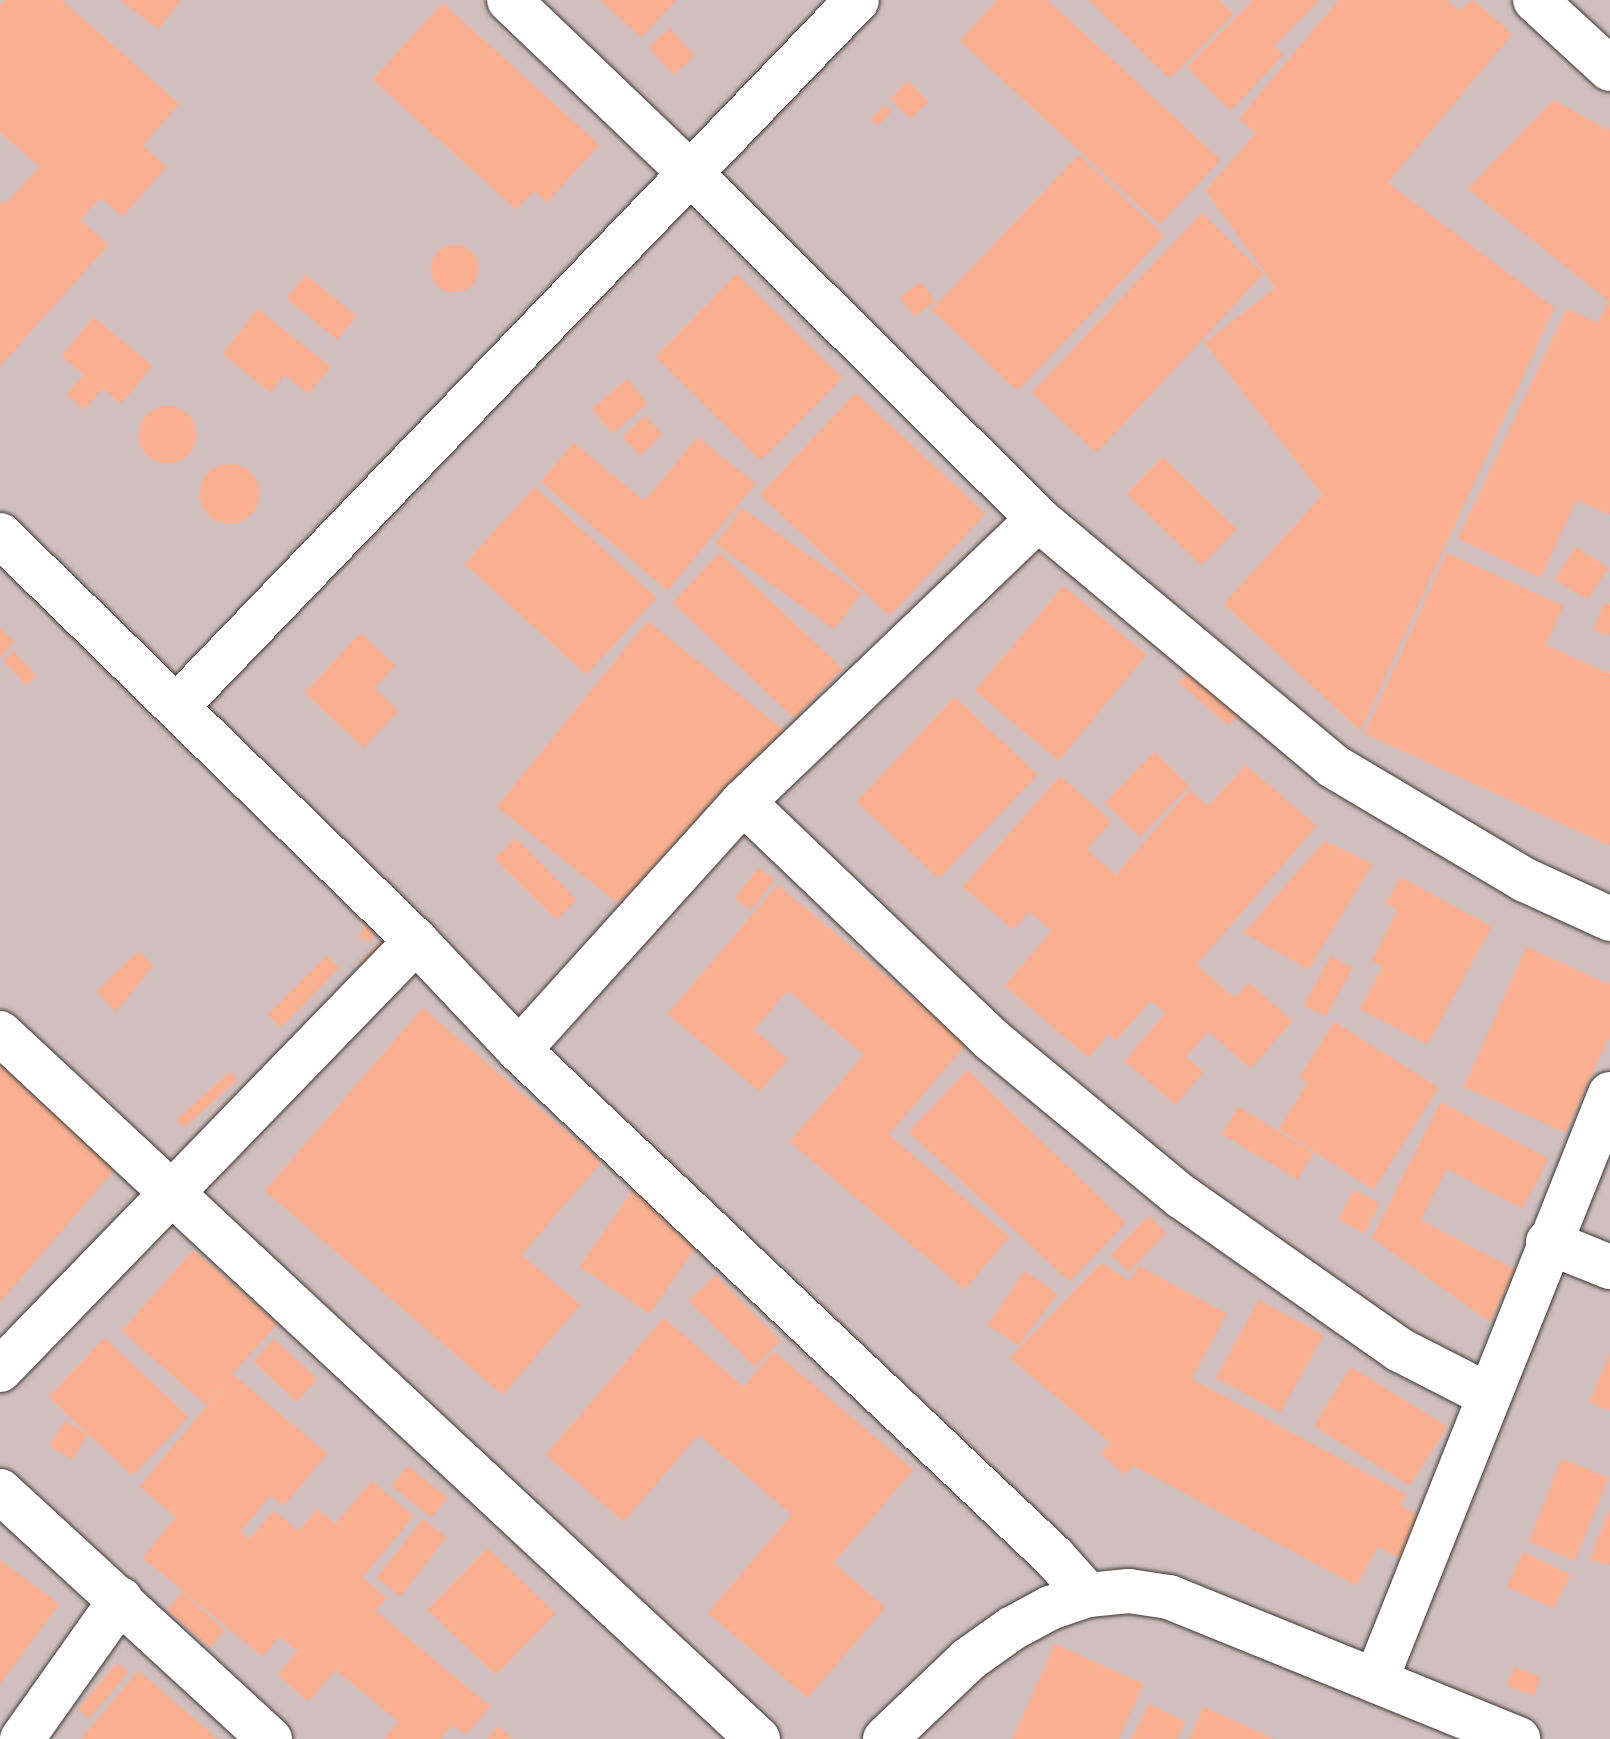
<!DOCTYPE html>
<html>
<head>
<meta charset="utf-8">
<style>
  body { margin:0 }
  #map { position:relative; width:1610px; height:1739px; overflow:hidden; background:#f4dbbe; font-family:Dekko,sans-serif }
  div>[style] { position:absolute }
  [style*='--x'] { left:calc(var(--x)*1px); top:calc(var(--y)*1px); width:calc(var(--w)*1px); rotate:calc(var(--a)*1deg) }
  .industrial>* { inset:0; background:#d1bfbf }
  .building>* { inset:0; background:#fab090 }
  .round { border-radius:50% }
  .roads { filter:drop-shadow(0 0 2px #3c3934) drop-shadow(0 0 2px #3c3934) }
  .minor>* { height:44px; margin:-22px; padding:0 22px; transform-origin:22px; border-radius:22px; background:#fff }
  span { translate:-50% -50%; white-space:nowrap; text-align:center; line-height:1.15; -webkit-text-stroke:7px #fcf5e5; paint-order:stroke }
</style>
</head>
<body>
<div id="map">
  <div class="industrial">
    <i style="clip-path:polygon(0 0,1610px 0,1610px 1739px,0 1739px)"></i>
  </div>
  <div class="building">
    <i style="clip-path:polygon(6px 0,62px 0,180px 104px,143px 146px,167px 167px,123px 217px,101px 198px,81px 220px,109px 245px,0 367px,0 200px,5px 205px,40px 167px,0 132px,0 7px)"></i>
    <i style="clip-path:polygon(120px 0,181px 0,159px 30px)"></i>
    <i style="clip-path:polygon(600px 0,677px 0,642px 38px)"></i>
    <i style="clip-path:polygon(998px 0,1048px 0,1221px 160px,1160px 225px,960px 41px)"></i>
    <i style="clip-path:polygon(1089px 0,1219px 0,1234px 14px,1170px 79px)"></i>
    <i style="clip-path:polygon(1254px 0,1320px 0,1275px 46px,1284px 55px,1231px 111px,1187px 67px)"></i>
    <i style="clip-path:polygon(1339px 0,1447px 0,1460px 11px,1473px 0,1513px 34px,1388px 183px,1555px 308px,1361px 731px,1224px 604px,1323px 495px,1205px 343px,1276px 288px,1206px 191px,1256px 133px,1239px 119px)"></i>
    <i style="clip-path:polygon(443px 3px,600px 145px,547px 203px,535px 191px,517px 210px,373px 80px)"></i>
    <i style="clip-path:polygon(670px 28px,695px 56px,674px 75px,649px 48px)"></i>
    <i style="clip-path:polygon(909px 81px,929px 102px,911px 119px,891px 99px)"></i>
    <i style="clip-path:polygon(1554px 100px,1610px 131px,1610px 515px,1577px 500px,1541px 578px,1458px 539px,1567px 309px,1598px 323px,1609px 301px,1468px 189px)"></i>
    <i style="clip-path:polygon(885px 105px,892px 112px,878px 126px,871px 120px)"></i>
    <i style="clip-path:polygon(1079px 155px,1165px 236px,1018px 391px,932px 310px)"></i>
    <i style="clip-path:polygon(1202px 213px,1264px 274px,1097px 453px,1032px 393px)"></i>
    <i class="round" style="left:431px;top:245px;width:48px;height:48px"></i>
    <i style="clip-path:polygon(737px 274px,843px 378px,761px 461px,656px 357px)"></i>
    <i style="clip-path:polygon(306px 275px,357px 316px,338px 340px,287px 299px)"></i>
    <i style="clip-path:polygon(921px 282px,936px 301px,915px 317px,900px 298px)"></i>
    <i style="clip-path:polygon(258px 309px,331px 367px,309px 394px,285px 375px,271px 393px,223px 354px)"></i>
    <i style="clip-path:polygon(94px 317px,153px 366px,122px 404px,103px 389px,85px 410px,67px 395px,84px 375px,62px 356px)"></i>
    <i style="clip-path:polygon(628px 379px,648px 404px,613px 434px,592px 409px)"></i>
    <i style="clip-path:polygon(856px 393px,986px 514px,890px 616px,760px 495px)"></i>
    <i class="round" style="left:139px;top:406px;width:58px;height:58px"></i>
    <i style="clip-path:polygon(645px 416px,663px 434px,641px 456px,623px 437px)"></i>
    <i style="clip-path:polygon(698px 437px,756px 484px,668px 591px,541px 482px,574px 443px,645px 501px)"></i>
    <i style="clip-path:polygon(1163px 457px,1237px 529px,1202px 566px,1127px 494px)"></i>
    <i class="round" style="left:200px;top:464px;width:60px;height:60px"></i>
    <i style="clip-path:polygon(535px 487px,657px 598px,587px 675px,465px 564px)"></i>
    <i style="clip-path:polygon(742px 508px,862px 593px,835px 630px,716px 544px)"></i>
    <i style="clip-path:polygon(1576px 547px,1609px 568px,1588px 600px,1555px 580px)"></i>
    <i style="clip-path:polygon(720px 553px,843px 669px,795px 719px,673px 603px)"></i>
    <i style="clip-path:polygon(1447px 553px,1564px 606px,1546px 645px,1610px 674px,1610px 846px,1365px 734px)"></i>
    <i style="clip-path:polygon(1064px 586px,1147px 655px,1059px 761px,975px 691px)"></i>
    <i style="clip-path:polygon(1604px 603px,1610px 606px,1610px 636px,1594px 630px)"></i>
    <i style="clip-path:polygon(648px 621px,784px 730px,634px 916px,497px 807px)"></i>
    <i style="clip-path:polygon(0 628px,15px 642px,0 658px)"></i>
    <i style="clip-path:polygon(361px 633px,396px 666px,375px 688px,399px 711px,364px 748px,305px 693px)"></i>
    <i style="clip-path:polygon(14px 651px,37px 676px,27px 686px,4px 661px)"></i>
    <i style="clip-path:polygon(1193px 667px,1243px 710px,1229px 726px,1179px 683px)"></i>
    <i style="clip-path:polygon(955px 697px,1038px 775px,939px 879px,857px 802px)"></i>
    <i style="clip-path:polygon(1155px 752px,1190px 786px,1140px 837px,1105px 803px)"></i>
    <i style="clip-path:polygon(1246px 765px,1317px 826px,1197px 965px,1235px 998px,1249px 983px,1293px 1021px,1251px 1069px,1209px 1032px,1186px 1057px,1204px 1072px,1176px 1105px,1125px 1061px,1166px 1013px,1151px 1001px,1116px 1041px,1109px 1035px,1089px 1058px,1005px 986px,1052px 931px,1029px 912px,1014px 930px,963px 887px,1060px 776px,1112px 821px,1087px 850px,1116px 875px,1190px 790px,1209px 806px)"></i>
    <i style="clip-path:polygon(516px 838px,577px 900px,557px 920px,495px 859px)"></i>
    <i style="clip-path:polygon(1325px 841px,1373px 864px,1309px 970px,1244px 933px)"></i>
    <i style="clip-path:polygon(759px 868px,775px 880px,751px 911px,735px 898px)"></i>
    <i style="clip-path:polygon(1401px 877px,1492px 927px,1428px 1045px,1360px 1009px,1383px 967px,1372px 961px,1398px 910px,1386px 904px)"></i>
    <i style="clip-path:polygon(778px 885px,967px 1044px,889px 1135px,1010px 1237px,965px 1290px,790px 1142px,864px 1055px,788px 991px,754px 1030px,788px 1059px,760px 1092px,668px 1014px)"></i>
    <i style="clip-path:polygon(370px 916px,381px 922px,370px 943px,359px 937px)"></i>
    <i style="clip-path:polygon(389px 934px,398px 942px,368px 971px,360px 962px)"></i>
    <i style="clip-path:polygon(1527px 947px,1610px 985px,1610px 1036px,1566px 1133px,1464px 1087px)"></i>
    <i style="clip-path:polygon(139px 951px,154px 966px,116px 1012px,97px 992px)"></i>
    <i style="clip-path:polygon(327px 956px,340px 968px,281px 1028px,268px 1015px)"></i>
    <i style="clip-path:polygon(1331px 956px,1353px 968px,1326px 1017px,1304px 1005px)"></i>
    <i style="clip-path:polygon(423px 1008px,602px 1162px,522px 1255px,581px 1305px,503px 1395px,265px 1191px)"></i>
    <i style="clip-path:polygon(1335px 1022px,1439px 1088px,1374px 1190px,1279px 1129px,1308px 1083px,1300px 1077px)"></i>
    <i style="clip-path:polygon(0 1058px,121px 1163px,0 1303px)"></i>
    <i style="clip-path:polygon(968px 1070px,1126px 1223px,1070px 1282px,909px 1132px)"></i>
    <i style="clip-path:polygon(230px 1072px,238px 1080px,185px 1128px,177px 1120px)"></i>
    <i style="clip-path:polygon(1441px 1102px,1549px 1159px,1523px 1209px,1447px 1169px,1421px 1220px,1516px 1270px,1490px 1322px,1372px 1238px)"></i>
    <i style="clip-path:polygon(1239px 1107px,1314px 1153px,1298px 1180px,1222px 1134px)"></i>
    <i style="clip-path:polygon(634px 1189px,704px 1236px,650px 1314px,580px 1267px)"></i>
    <i style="clip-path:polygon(1354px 1190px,1380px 1203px,1365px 1234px,1339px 1220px)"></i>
    <i style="clip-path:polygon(1149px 1216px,1167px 1233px,1129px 1272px,1111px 1255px)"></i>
    <i style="clip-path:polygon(194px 1250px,278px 1324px,233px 1374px,328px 1454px,284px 1506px,271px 1496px,241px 1532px,250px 1539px,274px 1511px,299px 1531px,318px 1509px,336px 1524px,372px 1481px,414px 1516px,363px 1578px,387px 1598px,376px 1611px,491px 1707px,466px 1735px,453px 1725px,441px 1739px,384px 1739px,399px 1722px,336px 1670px,309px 1702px,278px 1675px,298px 1651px,280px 1637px,263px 1657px,143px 1558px,176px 1517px,140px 1487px,227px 1382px,206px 1405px,122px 1331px)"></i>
    <i style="clip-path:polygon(1102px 1263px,1130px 1281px,1139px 1266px,1227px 1314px,1192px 1379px,1407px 1495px,1401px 1506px,1426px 1519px,1404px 1561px,1378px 1547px,1357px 1586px,1134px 1466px,1125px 1475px,1101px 1454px,1111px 1443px,1010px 1358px)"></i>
    <i style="clip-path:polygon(1025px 1271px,1058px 1294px,1019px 1346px,988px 1325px)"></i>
    <i style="clip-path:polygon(716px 1275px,781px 1341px,755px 1367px,689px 1301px)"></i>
    <i style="clip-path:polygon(1259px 1300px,1324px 1335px,1281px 1413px,1216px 1378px)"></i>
    <i style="clip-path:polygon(664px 1318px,744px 1387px,774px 1351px,914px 1470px,834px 1563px,886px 1608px,808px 1698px,708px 1613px,792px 1515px,699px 1435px,624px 1522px,546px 1455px)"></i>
    <i style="clip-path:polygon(105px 1338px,189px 1417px,133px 1476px,49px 1397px)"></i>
    <i style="clip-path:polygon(274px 1339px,318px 1379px,297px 1402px,254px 1362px)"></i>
    <i style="clip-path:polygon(1610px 1353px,1610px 1411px,1590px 1403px)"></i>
    <i style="clip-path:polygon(1351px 1367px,1448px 1427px,1410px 1486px,1314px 1426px)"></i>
    <i style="clip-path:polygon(65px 1421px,88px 1434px,73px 1460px,50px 1446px)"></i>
    <i style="clip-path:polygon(1562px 1459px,1609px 1478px,1575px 1561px,1529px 1542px)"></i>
    <i style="clip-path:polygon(408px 1466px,448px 1498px,432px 1518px,392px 1486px)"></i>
    <i style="clip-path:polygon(1610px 1509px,1610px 1566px,1590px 1559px)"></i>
    <i style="clip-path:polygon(423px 1519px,447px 1537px,401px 1597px,377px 1578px)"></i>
    <i style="clip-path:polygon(488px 1548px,556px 1614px,496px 1675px,428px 1610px)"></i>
    <i style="clip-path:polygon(1524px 1552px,1571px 1575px,1554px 1609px,1507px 1587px)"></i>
    <i style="clip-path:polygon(0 1560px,60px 1604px,0 1685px)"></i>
    <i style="clip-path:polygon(183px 1592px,225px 1631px,210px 1648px,167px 1610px)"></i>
    <i style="clip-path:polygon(1055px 1644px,1144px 1684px,1119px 1739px,1013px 1739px)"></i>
    <i style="clip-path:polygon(117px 1663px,129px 1672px,90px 1719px,78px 1710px)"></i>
    <i style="clip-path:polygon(1514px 1667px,1541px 1677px,1534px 1696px,1508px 1686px)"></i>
    <i style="clip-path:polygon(139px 1671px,218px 1739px,81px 1739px)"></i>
    <i style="clip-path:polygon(1149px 1704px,1186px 1722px,1178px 1739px,1132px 1739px)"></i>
    <i style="clip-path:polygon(1204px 1707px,1275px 1739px,1190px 1739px)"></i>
    <i style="clip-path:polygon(499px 1726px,513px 1739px,487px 1739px)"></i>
  </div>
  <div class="roads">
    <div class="minor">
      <i style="--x:509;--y:0;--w:250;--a:43.7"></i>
      <i style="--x:690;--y:173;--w:491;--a:44.8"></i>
      <i style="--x:1038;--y:519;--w:385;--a:39.9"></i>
      <i style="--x:1333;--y:766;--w:223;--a:30.7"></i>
      <i style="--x:1525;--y:880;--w:94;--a:24.6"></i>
      <i style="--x:1535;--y:0;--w:102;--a:42.6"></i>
      <i style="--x:0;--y:535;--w:581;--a:44.3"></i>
      <i style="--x:416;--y:941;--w:150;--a:46.6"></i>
      <i style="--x:519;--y:1050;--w:737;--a:43.46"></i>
      <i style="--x:1054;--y:1557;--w:51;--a:48.2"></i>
      <i style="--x:177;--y:706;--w:980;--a:-46.07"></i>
      <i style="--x:743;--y:802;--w:344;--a:43.7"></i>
      <i style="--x:992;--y:1040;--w:246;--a:39.6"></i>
      <i style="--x:1182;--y:1197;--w:266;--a:35.1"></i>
      <i style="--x:1400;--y:1350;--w:99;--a:27.1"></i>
      <i style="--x:0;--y:1033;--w:1036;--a:42.97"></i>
      <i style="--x:519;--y:1050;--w:334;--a:-47.9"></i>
      <i style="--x:743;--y:802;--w:409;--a:-43.8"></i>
      <i style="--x:1548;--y:1242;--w:67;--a:22"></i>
      <i style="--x:0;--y:1370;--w:598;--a:-45.88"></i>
      <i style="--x:0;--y:1491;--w:367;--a:42.6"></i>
      <i style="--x:1376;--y:1680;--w:631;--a:-68.23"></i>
      <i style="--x:22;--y:1739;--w:171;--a:-54.7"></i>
      <i style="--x:885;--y:1739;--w:116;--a:-43.6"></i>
      <i style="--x:969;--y:1659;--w:52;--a:-35.5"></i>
      <i style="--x:1011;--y:1629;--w:44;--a:-28.3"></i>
      <i style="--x:1050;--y:1608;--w:40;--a:-18.9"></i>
      <i style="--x:1088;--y:1595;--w:41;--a:-5.6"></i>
      <i style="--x:1129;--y:1591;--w:40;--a:8.5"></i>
      <i style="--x:1169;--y:1597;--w:377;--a:22.1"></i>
    </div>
  </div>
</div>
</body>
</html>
